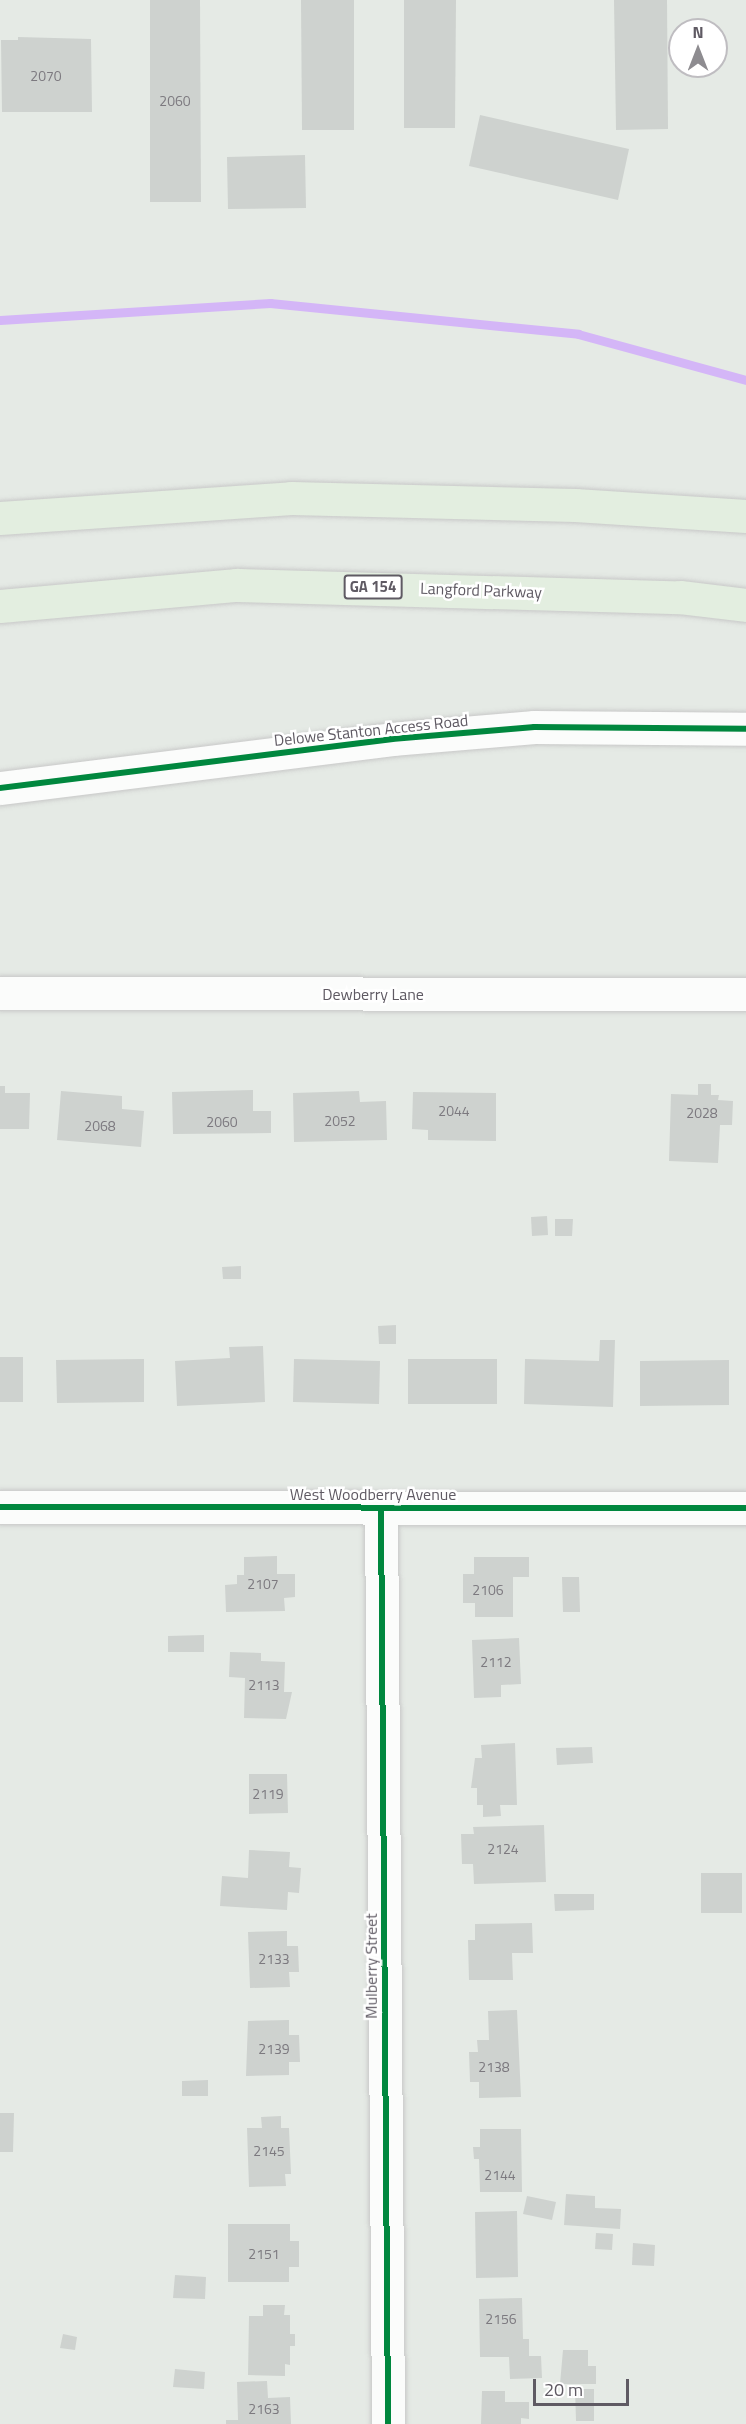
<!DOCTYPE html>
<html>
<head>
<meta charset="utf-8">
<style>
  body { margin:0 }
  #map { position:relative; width:746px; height:2424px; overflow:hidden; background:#e5eae5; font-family:"Titillium Web",sans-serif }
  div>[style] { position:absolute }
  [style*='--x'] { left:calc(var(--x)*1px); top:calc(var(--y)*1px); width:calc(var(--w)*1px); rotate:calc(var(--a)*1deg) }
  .stream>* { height:9px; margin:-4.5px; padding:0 4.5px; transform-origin:4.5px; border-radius:4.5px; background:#d4b6f7 }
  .building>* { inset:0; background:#ced2cf }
  .roads { filter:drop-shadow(0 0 2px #c8c8c8) drop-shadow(0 0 2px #c8c8c8) }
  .minor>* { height:33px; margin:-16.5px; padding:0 16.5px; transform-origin:16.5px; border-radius:16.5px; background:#fbfcfb }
  .highway>* { height:33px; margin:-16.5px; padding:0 16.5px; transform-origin:16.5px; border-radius:16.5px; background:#e3eee0 }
  .cycleway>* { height:6px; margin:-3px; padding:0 3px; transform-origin:3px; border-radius:3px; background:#00873e }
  span { translate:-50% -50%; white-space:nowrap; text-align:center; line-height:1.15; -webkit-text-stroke:5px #fff; paint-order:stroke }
  .number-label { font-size:14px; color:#7c797f }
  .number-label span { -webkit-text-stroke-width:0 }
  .shield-label span { padding:2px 4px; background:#fff; border:2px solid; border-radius:4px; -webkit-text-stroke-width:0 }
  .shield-label { font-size:15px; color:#5f5a63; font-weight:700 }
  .street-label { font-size:16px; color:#5f5a63 }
  .north { position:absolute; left:668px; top:18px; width:60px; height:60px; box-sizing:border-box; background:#fff; border:2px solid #bfbdc1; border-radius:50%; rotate:0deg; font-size:16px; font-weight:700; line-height:24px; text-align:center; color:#5f5a63 }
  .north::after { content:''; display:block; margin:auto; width:21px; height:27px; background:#8e8c90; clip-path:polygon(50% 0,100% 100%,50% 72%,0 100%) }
  .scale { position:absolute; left:533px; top:2379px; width:96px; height:27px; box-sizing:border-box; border:3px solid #5f5a63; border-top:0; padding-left:8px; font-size:18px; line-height:21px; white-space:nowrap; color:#5f5a63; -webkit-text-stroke:4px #fff; paint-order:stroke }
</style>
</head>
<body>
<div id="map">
  <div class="stream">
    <i style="--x:0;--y:320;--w:271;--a:-3.6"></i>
    <i style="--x:270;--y:303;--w:310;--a:5.7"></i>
    <i style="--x:578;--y:334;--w:174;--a:15.3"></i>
  </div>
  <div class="building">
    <i style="clip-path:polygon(150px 0,200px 0,201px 202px,150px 202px)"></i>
    <i style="clip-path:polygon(301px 0,354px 0,354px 130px,302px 130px)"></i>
    <i style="clip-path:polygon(404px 0,456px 0,455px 128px,404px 128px)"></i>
    <i style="clip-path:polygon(614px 0,667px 0,668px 129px,616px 130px)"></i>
    <i style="clip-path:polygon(18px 37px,91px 39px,92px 112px,2px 112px,1px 40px,18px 40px)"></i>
    <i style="clip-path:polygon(480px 115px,629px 149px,618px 200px,469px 166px)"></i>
    <i style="clip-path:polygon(305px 155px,306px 208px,228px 209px,227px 157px)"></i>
    <i style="clip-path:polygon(698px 1084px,711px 1084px,711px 1095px,719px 1095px,718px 1100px,733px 1101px,732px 1125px,720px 1125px,718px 1163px,669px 1161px,671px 1094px,698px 1095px)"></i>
    <i style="clip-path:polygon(0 1086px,5px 1086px,5px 1093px,30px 1093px,29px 1129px,0 1129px)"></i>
    <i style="clip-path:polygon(253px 1090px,253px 1111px,271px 1111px,271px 1133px,173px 1134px,172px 1092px)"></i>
    <i style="clip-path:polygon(61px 1091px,122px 1096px,122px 1109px,144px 1111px,141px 1147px,57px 1140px)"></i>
    <i style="clip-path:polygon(359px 1091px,360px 1102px,386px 1101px,387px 1140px,294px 1142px,293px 1093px)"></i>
    <i style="clip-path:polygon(413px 1092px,496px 1093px,496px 1141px,428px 1140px,428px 1130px,412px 1129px)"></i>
    <i style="clip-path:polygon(547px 1216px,548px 1235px,532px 1236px,531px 1217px)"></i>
    <i style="clip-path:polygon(555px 1219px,573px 1219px,572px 1236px,555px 1236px)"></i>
    <i style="clip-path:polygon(241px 1266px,241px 1279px,223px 1279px,222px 1267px)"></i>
    <i style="clip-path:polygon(396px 1325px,396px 1344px,379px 1344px,378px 1326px)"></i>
    <i style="clip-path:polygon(600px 1340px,615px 1340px,613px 1407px,524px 1404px,525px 1359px,599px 1361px)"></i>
    <i style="clip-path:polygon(263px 1346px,265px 1402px,177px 1406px,175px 1361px,230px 1358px,229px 1347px)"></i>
    <i style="clip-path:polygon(0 1357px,23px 1357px,23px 1402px,0 1402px)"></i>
    <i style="clip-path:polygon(144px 1359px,144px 1402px,57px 1403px,56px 1360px)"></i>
    <i style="clip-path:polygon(294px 1359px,380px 1361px,379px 1404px,293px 1402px)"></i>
    <i style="clip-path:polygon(408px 1359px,497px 1359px,497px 1404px,408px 1404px)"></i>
    <i style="clip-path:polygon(729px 1360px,729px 1405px,640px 1406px,640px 1361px)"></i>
    <i style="clip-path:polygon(277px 1556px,277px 1574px,295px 1574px,295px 1597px,284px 1598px,285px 1611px,226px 1612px,225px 1585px,237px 1584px,237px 1575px,244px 1575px,244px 1557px)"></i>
    <i style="clip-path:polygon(474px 1557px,529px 1557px,529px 1577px,513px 1577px,513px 1617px,475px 1617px,475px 1603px,463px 1603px,463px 1574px,474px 1574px)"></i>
    <i style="clip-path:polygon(562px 1577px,579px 1577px,580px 1612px,563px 1612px)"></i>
    <i style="clip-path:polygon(204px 1635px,204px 1652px,168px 1652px,168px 1636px)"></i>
    <i style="clip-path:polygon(519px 1638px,521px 1684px,501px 1685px,501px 1697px,474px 1698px,472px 1640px)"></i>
    <i style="clip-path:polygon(230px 1652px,261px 1653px,261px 1661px,285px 1662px,284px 1692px,292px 1692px,286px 1719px,244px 1718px,245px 1678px,229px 1677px)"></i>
    <i style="clip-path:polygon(515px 1743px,517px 1805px,500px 1805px,501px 1816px,483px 1817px,483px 1805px,477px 1805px,477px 1788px,471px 1788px,475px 1758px,482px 1758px,481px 1745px)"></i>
    <i style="clip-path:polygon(592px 1747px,593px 1763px,557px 1765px,556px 1748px)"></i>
    <i style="clip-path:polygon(249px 1774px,287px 1774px,288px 1813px,249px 1814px)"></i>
    <i style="clip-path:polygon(544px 1825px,546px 1882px,474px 1884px,473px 1864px,462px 1864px,461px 1834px,474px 1834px,473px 1827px)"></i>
    <i style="clip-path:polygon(249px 1850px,290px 1852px,289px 1867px,301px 1868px,299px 1893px,288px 1892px,287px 1910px,220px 1906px,222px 1876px,248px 1878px)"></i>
    <i style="clip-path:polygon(701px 1873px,742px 1873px,742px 1913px,701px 1913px)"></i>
    <i style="clip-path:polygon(554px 1894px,594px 1894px,594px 1910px,555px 1911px)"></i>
    <i style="clip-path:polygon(532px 1923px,533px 1953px,512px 1953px,513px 1980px,469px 1980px,468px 1940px,475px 1940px,475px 1924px)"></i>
    <i style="clip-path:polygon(287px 1931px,287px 1946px,298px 1946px,299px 1972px,289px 1972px,290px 1987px,250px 1988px,248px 1932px)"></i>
    <i style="clip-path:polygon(517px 2010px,521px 2097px,479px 2098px,479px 2082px,470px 2082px,469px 2052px,478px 2052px,477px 2040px,489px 2040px,488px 2011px)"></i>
    <i style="clip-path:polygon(289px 2020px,289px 2035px,299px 2035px,300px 2062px,289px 2062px,289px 2075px,246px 2076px,248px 2021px)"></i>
    <i style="clip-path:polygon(208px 2080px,208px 2096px,182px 2096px,182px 2081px)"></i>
    <i style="clip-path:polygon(0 2113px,14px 2113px,13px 2152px,0 2152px)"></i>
    <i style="clip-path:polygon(281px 2116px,281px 2128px,289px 2128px,291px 2174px,285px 2174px,286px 2186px,249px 2187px,247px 2128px,262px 2128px,261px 2117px)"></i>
    <i style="clip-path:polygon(480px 2129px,521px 2129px,522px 2192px,480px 2192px,479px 2159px,474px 2159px,473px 2147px,480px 2147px)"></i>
    <i style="clip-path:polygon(566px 2194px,595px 2196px,595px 2208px,621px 2209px,620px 2229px,564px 2225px)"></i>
    <i style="clip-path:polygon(527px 2196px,556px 2202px,552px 2220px,523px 2214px)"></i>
    <i style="clip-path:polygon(517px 2211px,518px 2277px,476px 2278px,475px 2212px)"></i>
    <i style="clip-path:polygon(228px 2224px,290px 2224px,290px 2241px,299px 2241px,299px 2267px,289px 2267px,289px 2282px,228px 2282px)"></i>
    <i style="clip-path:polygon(596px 2233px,613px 2234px,612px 2250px,595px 2249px)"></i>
    <i style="clip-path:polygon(633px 2243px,655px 2245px,654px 2266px,632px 2265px)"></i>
    <i style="clip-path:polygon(175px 2275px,206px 2277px,205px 2299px,173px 2298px)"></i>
    <i style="clip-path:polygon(522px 2298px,523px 2339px,529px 2339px,529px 2356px,541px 2356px,542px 2378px,510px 2379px,509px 2357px,480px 2357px,479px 2299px)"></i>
    <i style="clip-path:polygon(263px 2305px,285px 2305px,284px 2315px,290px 2315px,290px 2334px,295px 2334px,295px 2346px,290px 2346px,290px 2365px,285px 2364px,285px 2376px,248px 2375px,249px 2316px,263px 2316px)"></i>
    <i style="clip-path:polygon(63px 2334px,77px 2337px,75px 2350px,60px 2348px)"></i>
    <i style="clip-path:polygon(563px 2350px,588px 2350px,588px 2366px,596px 2366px,596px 2384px,560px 2384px)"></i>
    <i style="clip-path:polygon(175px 2369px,205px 2372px,204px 2389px,173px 2387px)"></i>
    <i style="clip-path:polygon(267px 2381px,268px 2398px,290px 2397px,291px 2424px,226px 2424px,226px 2420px,238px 2420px,237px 2382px)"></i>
    <i style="clip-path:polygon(575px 2389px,594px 2389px,594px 2421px,576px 2421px)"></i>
    <i style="clip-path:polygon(482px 2391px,505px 2391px,505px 2402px,529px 2402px,529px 2419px,521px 2418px,521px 2424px,481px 2424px)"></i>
  </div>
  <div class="roads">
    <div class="minor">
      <i style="--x:0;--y:788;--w:395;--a:-7.1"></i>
      <i style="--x:392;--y:739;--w:143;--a:-4.8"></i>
      <i style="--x:534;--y:727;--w:212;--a:0.5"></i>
      <i style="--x:0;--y:993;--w:746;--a:0.08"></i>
      <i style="--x:0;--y:1507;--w:746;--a:0.08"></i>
      <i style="--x:381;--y:1508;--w:916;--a:89.56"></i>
    </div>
    <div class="highway">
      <i style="--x:0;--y:518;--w:292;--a:-3.9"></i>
      <i style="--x:291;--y:498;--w:284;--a:1.4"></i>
      <i style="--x:575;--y:505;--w:171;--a:3.7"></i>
      <i style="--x:0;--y:606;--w:238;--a:-5.1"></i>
      <i style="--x:237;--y:585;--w:443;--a:1.6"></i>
      <i style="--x:680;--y:597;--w:66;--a:6.9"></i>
    </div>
  </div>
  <div class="cycleway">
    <i style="--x:0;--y:788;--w:395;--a:-7.1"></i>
    <i style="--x:392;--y:739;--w:143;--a:-4.8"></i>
    <i style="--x:534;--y:727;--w:212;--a:0.5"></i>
    <i style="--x:0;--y:1507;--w:746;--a:0.08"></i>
    <i style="--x:381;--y:1508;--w:916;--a:89.56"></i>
  </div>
  <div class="number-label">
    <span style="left:46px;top:76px">2070</span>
    <span style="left:175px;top:101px">2060</span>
    <span style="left:454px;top:1111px">2044</span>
    <span style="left:702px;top:1113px">2028</span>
    <span style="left:340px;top:1121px">2052</span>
    <span style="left:222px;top:1122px">2060</span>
    <span style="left:100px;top:1126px">2068</span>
    <span style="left:263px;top:1584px">2107</span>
    <span style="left:488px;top:1590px">2106</span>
    <span style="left:496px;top:1662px">2112</span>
    <span style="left:264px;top:1685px">2113</span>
    <span style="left:268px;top:1794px">2119</span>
    <span style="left:503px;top:1849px">2124</span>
    <span style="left:274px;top:1959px">2133</span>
    <span style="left:274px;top:2049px">2139</span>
    <span style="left:494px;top:2067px">2138</span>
    <span style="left:269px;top:2151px">2145</span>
    <span style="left:500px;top:2175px">2144</span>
    <span style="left:264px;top:2254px">2151</span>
    <span style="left:501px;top:2319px">2156</span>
    <span style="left:264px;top:2409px">2163</span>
  </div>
  <div class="shield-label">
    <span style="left:373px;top:587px">GA 154</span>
  </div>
  <div class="street-label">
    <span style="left:481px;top:590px;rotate:2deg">Langford Parkway</span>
    <span style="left:371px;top:730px;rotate:-6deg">Delowe Stanton Access Road</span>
    <span style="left:373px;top:994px">Dewberry Lane</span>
    <span style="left:373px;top:1494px">West Woodberry Avenue</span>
    <span style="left:371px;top:1966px;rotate:-90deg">Mulberry Street</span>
  </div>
  <div class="north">N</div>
  <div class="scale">20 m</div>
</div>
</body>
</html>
